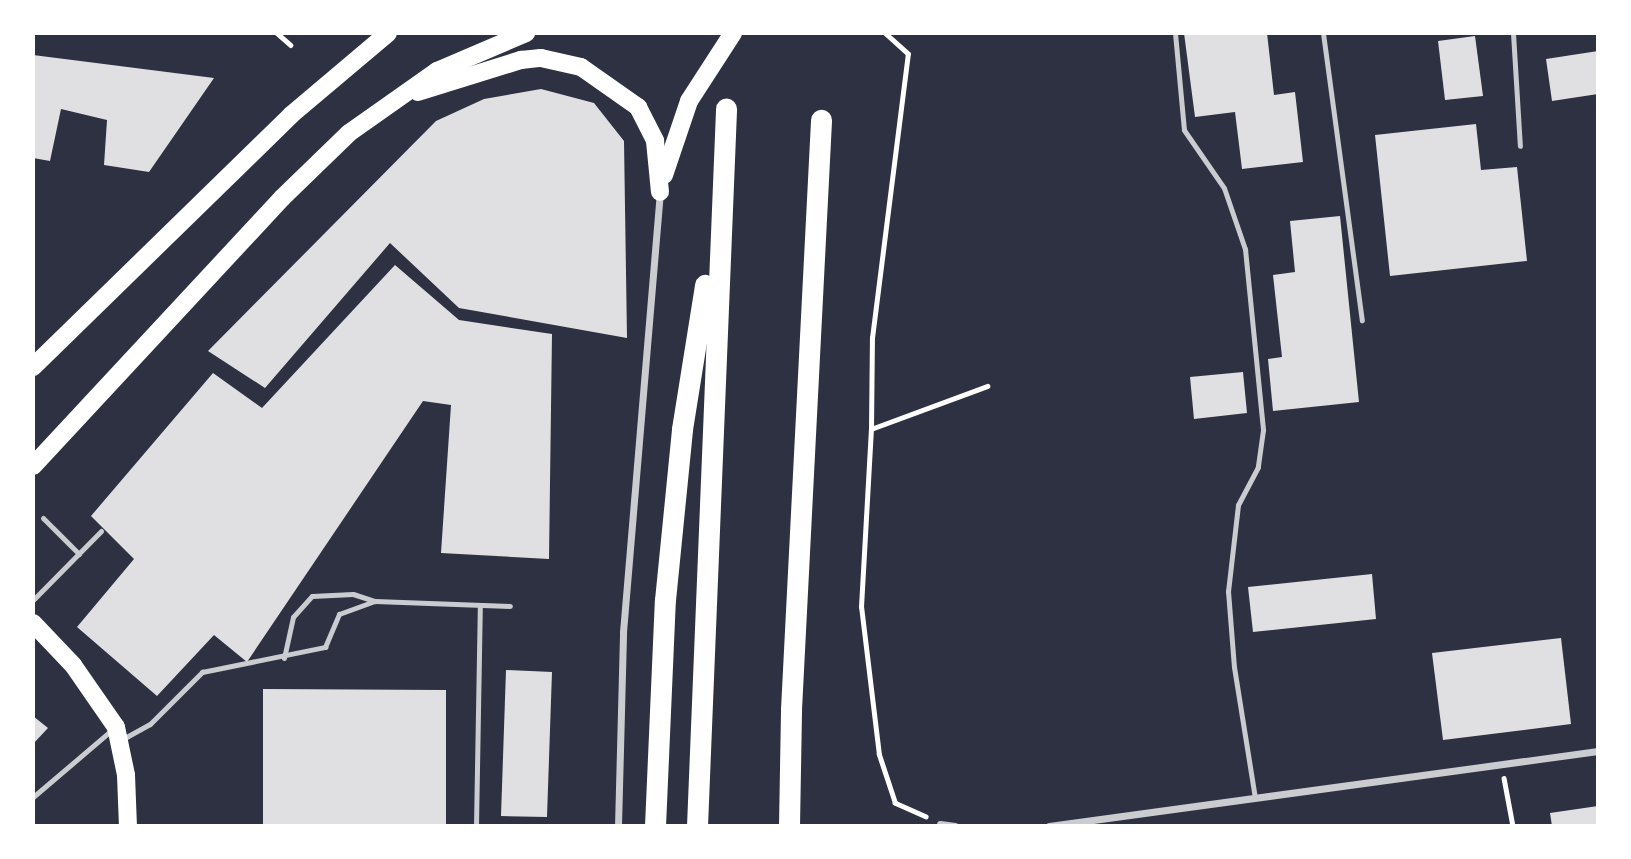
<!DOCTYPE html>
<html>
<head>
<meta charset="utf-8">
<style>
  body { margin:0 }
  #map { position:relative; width:1631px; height:859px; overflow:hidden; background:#2d3142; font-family:"Libre Baskerville",serif }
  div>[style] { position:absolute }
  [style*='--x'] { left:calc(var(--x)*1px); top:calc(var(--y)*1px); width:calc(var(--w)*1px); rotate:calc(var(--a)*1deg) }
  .building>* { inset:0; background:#e0e0e3 }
  .path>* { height:4.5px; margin:-2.25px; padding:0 2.25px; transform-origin:2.25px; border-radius:2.25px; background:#fff }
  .service>* { height:5px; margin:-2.5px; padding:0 2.5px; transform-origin:2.5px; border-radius:2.5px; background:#caccd0 }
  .minor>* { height:7px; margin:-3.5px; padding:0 3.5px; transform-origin:3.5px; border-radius:3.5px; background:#caccd0 }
  .primary>* { height:18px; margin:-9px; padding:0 9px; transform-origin:9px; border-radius:9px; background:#fff }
  .motorway>* { height:21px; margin:-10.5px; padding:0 10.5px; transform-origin:10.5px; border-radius:10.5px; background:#fff }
  span { translate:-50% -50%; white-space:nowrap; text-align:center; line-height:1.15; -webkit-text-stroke:5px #fff; paint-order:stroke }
  .frame { position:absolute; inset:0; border:35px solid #fff; pointer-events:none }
</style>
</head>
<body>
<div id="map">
  <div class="building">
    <i style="clip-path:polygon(1184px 33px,1267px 33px,1274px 95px,1295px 92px,1303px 162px,1242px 169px,1235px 112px,1195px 117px)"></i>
    <i style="clip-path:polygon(1475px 36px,1483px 96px,1445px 100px,1438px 41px)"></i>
    <i style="clip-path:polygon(1598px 51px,1598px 94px,1552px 101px,1546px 59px)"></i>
    <i style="clip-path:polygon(33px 55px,214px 78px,149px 172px,104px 165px,107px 120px,61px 109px,50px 161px,33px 158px)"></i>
    <i style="clip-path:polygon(541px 89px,594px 103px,624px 141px,627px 338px,459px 308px,390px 243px,265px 388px,208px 351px,436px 121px,484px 99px)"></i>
    <i style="clip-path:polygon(1476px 124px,1481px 170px,1517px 167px,1527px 261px,1390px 276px,1375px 135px)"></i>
    <i style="clip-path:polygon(1340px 216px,1359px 402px,1273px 411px,1268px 359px,1282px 357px,1273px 275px,1295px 272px,1290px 221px)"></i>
    <i style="clip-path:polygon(395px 265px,459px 320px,552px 334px,549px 559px,441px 553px,451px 405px,423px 401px,247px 662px,214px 635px,157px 696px,77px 627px,134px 559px,91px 516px,213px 373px,262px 408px)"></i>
    <i style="clip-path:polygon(1243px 372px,1247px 413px,1194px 419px,1190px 377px)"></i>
    <i style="clip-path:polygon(1372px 574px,1376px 619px,1253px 632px,1248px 587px)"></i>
    <i style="clip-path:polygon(1561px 638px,1571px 724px,1443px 740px,1432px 653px)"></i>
    <i style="clip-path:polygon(506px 670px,552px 672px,547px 817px,501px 816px)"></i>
    <i style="clip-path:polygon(263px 689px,446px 690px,446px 826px,263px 826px)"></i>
    <i style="clip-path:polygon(33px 716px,48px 728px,33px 744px)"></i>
    <i style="clip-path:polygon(1598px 806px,1598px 826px,1552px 826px,1550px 813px)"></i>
  </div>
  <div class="path">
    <i style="--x:277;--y:33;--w:18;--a:41"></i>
    <i style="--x:871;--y:429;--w:91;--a:-89.4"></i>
    <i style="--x:872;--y:338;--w:286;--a:-82.8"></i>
    <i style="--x:908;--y:54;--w:31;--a:-138"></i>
    <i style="--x:1504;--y:778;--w:49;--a:79.4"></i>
    <i style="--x:926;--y:817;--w:34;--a:-156"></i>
    <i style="--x:895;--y:803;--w:51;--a:-108.4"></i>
    <i style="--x:879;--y:755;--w:149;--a:-96.9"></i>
    <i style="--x:861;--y:607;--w:178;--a:-86.8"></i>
    <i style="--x:871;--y:429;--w:124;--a:-20.3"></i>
  </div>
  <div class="service">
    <i style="--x:1175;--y:33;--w:97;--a:84.7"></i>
    <i style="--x:1184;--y:130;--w:70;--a:55.4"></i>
    <i style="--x:1224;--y:188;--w:65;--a:71"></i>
    <i style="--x:1245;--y:249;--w:182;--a:84.3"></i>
    <i style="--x:1263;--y:430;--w:37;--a:98"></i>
    <i style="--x:1258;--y:467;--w:43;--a:117.8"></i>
    <i style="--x:1238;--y:505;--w:87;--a:96.6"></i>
    <i style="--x:1228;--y:591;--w:76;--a:85.5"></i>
    <i style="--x:1234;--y:667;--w:133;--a:80.9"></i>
    <i style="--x:1323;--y:33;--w:290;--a:82.3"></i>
    <i style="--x:1513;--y:33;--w:113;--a:86.5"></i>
    <i style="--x:43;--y:518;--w:51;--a:45"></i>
    <i style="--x:33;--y:600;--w:97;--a:-45.4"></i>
    <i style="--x:284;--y:658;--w:42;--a:-77.6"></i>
    <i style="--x:293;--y:617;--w:28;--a:-48"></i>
    <i style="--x:312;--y:596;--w:41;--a:-2.8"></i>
    <i style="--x:353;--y:594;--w:23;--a:18"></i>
    <i style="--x:121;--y:740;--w:33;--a:-29"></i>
    <i style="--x:150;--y:724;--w:74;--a:-45"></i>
    <i style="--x:202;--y:672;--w:126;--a:-11.5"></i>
    <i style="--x:325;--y:647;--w:36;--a:-67"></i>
    <i style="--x:339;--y:614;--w:38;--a:-20"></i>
    <i style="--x:375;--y:601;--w:135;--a:2.1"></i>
    <i style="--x:33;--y:797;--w:105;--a:-40.4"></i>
    <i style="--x:476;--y:826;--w:220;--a:-89"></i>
  </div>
  <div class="minor">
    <i style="--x:940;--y:824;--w:15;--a:8"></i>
    <i style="--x:618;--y:826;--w:194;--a:-88.5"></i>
    <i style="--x:623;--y:632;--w:442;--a:-85.2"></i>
    <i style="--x:1049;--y:826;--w:554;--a:-7.78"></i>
  </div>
  <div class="primary">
    <i style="--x:418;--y:92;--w:108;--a:-17.3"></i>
    <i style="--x:521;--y:60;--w:20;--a:-6"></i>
    <i style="--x:541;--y:58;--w:41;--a:12.7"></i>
    <i style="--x:581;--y:67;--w:70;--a:35.1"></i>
    <i style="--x:638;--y:107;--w:38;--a:63"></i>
    <i style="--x:655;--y:141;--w:51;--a:84.4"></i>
    <i style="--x:664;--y:175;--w:78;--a:-71.3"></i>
    <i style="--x:689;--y:101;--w:81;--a:-57.1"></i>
    <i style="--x:33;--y:367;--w:361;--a:-44.3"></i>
    <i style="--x:291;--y:115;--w:127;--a:-40.2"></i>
    <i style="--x:33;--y:466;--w:366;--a:-47.1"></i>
    <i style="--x:282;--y:198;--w:93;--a:-44.1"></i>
    <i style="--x:349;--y:133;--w:108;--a:-35.2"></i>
    <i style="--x:437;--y:71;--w:97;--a:-23.1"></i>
    <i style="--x:33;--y:623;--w:58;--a:46.4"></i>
    <i style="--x:73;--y:665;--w:75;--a:55.3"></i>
    <i style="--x:116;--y:727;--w:49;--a:78.2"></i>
    <i style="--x:126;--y:775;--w:51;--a:87.8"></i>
  </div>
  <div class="motorway">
    <i style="--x:655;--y:826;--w:226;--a:-87.5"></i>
    <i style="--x:665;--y:600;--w:172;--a:-84.3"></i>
    <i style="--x:682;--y:429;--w:146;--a:-80.9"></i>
    <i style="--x:697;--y:826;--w:718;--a:-87.68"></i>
    <i style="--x:789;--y:826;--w:117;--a:-89"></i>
    <i style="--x:791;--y:709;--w:590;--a:-87.08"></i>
  </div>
  <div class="frame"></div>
</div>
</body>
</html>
